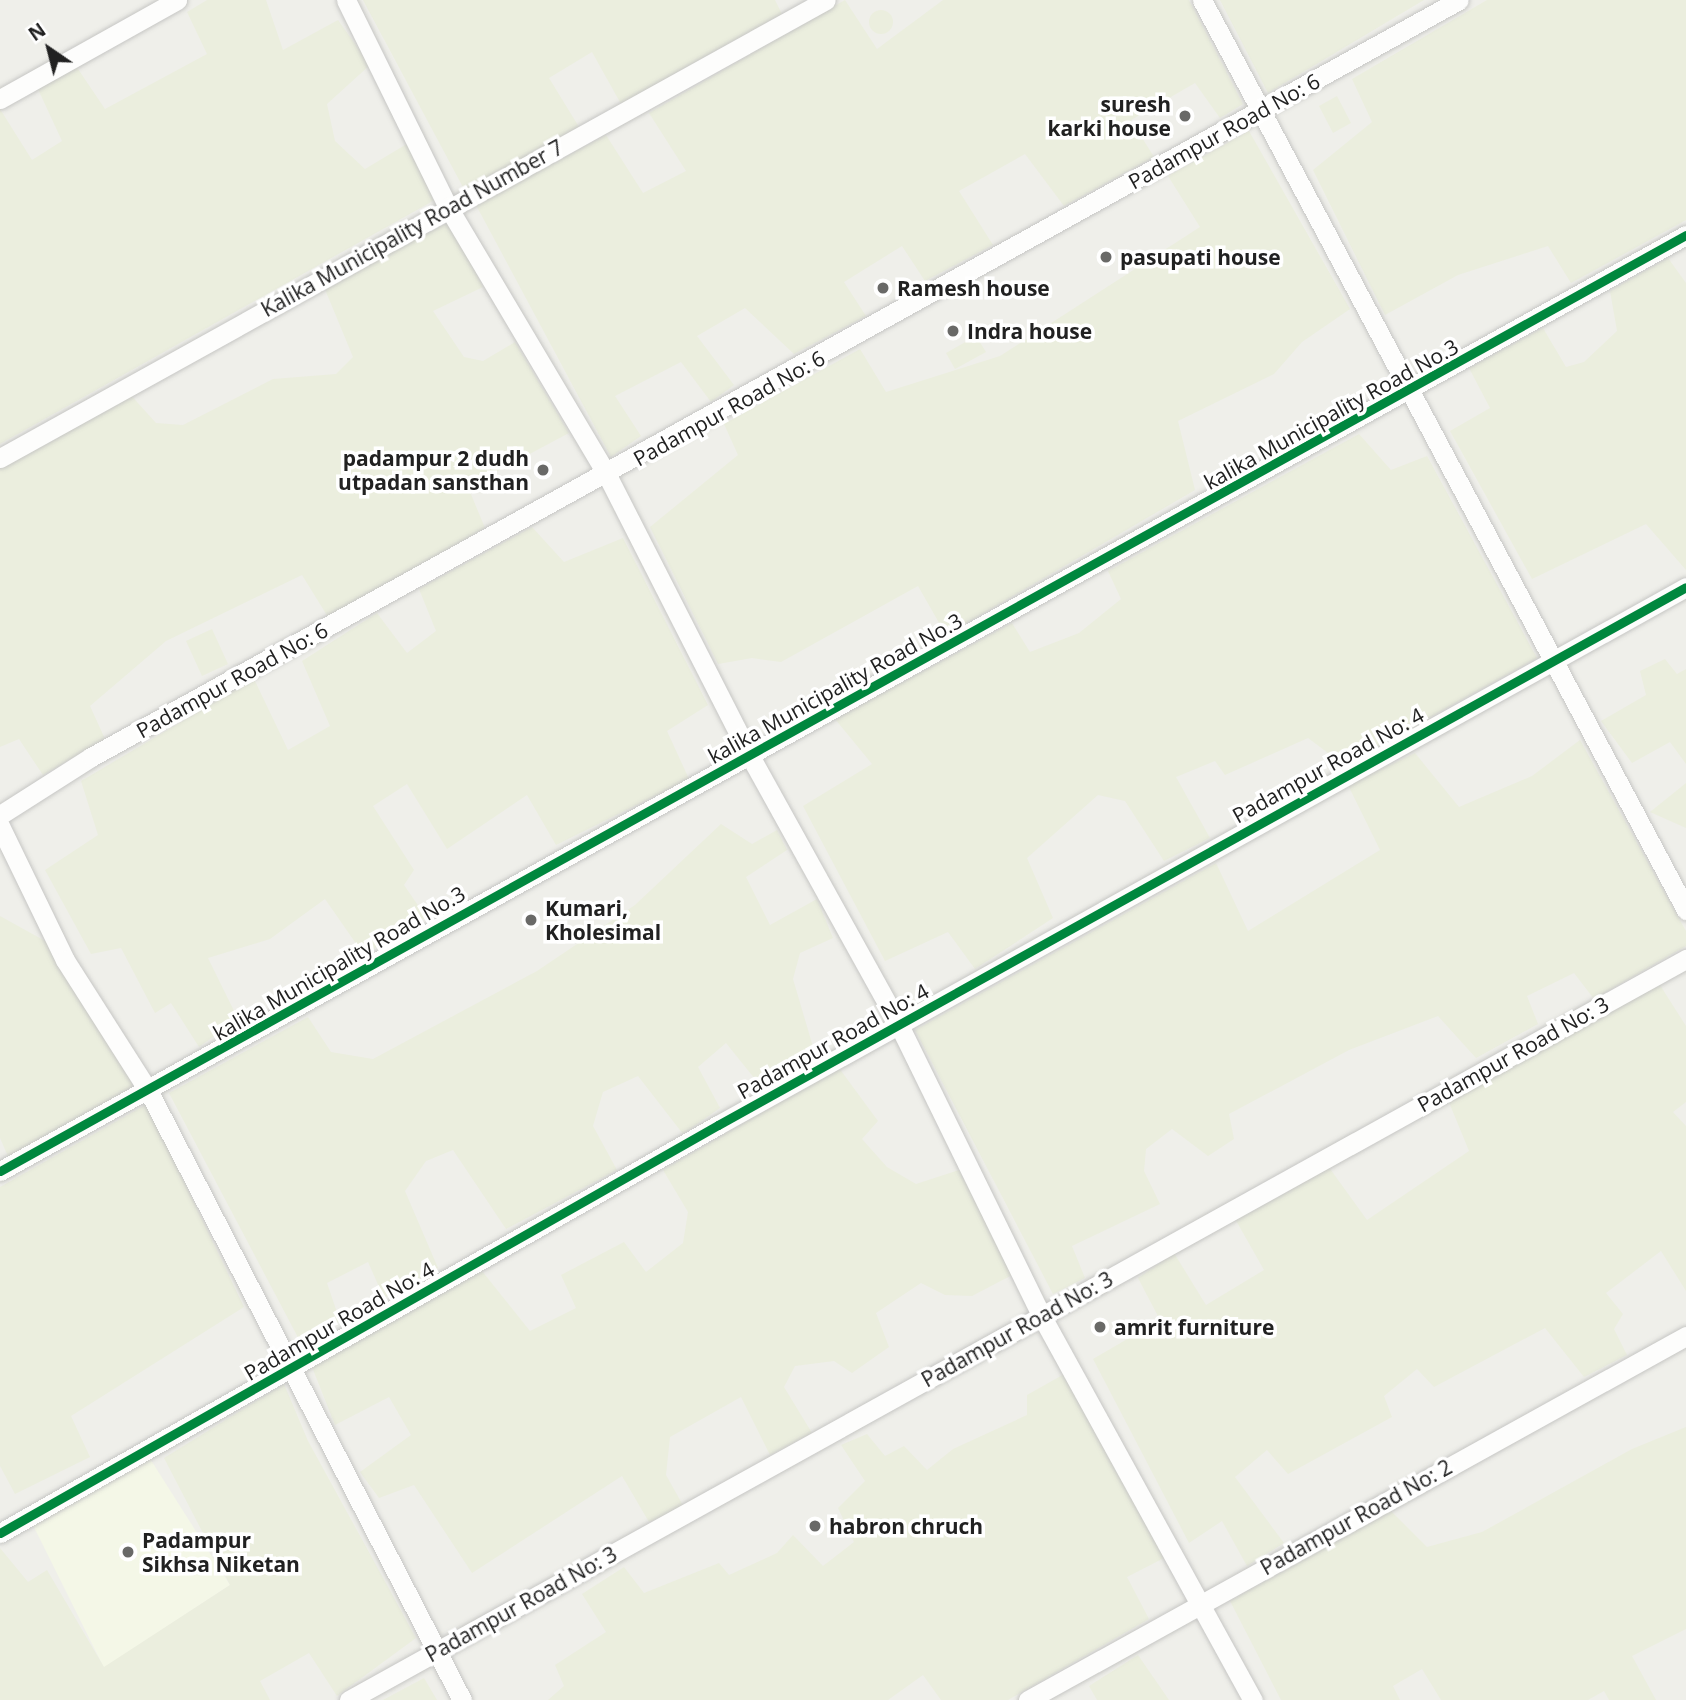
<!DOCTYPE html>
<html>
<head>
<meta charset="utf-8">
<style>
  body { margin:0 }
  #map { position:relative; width:1686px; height:1700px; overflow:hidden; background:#efefea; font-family:"Open Sans",sans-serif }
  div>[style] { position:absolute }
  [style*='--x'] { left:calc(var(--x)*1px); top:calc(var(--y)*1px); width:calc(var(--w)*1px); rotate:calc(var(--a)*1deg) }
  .education>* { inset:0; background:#f4f7e7 }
  .farmland>* { inset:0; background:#ebeede }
  .round { border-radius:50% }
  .roads { filter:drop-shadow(0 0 2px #c6c6c4) drop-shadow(0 0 2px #c6c6c4) }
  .street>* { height:19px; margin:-9.5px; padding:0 9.5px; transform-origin:9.5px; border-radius:9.5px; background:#fdfdfc }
  .cycleway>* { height:9px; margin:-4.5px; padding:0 4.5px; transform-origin:4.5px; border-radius:4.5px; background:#00873e }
  .dots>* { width:19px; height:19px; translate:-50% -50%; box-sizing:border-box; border:4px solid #fff; border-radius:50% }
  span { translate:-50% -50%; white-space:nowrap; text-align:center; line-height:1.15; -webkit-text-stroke:7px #fff; paint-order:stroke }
  .poi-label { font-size:21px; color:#212121; font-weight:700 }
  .right { translate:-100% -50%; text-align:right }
  .left { translate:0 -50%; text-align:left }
  .street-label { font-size:21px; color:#212121 }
  .north { position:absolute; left:14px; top:14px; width:70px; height:70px; -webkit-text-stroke:5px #fff; paint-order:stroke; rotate:325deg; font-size:19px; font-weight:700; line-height:28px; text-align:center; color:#212121 }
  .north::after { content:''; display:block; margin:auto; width:24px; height:32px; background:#212121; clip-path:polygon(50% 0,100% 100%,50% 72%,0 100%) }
</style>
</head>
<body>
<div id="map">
  <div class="education">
    <i style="clip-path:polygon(147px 1454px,230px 1585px,104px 1668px,30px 1519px)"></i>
  </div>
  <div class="farmland">
    <i style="clip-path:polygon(207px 0,266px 0,283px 50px,338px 20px,370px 65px,327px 104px,335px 141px,365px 169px,410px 142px,440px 197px,0 444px,0 109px,32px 160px,62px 141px,37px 87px,76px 66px,105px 109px,207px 54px,187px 12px)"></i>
    <i style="clip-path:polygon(363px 0,775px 0,782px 14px,621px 104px,592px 52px,549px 78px,579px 127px,465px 191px)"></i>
    <i style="clip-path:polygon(845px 0,877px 49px,943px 0,1189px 0,1243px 104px,1220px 118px,1195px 83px,1131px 120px,1154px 157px,1064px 206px,1025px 154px,959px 191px,993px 245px,925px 281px,902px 246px,844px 282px,866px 316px,794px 354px,745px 308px,697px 336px,734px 385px,711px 402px,681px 362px,615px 396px,641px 436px,611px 457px,476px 205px,606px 135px,643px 193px,686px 171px,649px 113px)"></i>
    <i style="clip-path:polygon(1220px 0,1424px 0,1268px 93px)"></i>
    <i style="clip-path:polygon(1487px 0,1686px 0,1686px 220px,1571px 283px,1548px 246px,1458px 275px,1385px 315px,1313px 170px,1372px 122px,1352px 79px)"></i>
    <i class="round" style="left:869px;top:10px;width:24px;height:24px"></i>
    <i style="clip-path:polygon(1337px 96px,1351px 123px,1333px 133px,1319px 106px)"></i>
    <i style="clip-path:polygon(1249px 131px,1350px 309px,1302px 342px,1274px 374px,1178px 421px,1195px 490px,946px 635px,918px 586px,781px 662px,752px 658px,718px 664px,650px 527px,738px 455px,724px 424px,860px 349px,886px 392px,1000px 356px,1200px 227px,1168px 176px)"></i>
    <i style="clip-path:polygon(451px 221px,483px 287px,433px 311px,464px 357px,483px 361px,515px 342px,569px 433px,468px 487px,485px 528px,328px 617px,302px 575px,166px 641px,90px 706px,105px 739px,43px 775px,19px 739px,0 747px,0 466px,128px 392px,156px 423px,183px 425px,273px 379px,336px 374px,353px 357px,324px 287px)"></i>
    <i style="clip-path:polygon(1668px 258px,1686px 283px,1686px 570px,1646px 524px,1532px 579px,1450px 431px,1490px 408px,1469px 368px,1543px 328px,1566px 367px,1584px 362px,1617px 331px,1610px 291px)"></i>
    <i style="clip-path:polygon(976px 336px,986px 352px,955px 369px,946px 353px)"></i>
    <i style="clip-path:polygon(1359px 434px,1391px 470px,1427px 456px,1537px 658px,1344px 765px,1308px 738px,1225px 775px,1215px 761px,1176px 777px,1210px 838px,1164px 861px,1125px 801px,1098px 795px,1027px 858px,1053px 918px,975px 969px,948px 932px,885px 961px,803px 806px,872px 764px,835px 719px,1012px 623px,1030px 652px,1079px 633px,1121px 599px,1108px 571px)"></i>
    <i style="clip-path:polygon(532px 527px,564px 562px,623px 538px,708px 705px,667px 731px,689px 779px,556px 845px,527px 795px,447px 849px,407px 784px,373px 806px,414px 870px,404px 885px,426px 917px,364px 955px,325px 899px,270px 939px,208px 958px,238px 1019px,199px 1047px,171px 1003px,155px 1013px,121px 948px,91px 954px,45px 870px,98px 835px,81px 781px,254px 679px,288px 750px,330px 726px,302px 661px,377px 613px,407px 653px,436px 631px,419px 589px)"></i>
    <i style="clip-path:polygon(212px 629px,228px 664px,202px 676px,186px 641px)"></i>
    <i style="clip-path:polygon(1665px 659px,1677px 674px,1686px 669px,1686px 764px,1670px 742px,1632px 763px,1601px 721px,1646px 695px,1640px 671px)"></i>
    <i style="clip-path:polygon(1580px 740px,1686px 931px,1686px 946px,1594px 999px,1574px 973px,1527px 996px,1538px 1024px,1476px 1058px,1438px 1016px,1349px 1050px,1229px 1114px,1234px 1139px,1208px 1156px,1172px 1129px,1146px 1149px,1144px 1171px,1160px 1204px,1072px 1246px,1085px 1278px,1053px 1294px,915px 1030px,1216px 863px,1248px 931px,1380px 850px,1348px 785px,1415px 753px,1459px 807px,1532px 776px)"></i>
    <i style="clip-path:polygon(1686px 783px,1686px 828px,1650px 812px)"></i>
    <i style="clip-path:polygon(721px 824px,752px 844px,777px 830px,787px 850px,746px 877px,770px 925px,817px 899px,833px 938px,800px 953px,793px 979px,816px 1057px,759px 1084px,726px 1043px,698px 1067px,720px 1108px,683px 1134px,638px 1076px,603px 1092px,593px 1126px,617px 1170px,506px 1229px,453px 1150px,426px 1161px,405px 1191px,438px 1268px,384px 1298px,368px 1262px,327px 1283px,340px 1321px,302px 1345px,169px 1093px,308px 1017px,331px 1052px,373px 1059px,537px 971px,635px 905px)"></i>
    <i style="clip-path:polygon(0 916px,74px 957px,149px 1089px,14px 1170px,0 1138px)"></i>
    <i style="clip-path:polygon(1658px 982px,1686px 1026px,1686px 1102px,1673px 1112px,1686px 1126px,1686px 1291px,1661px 1251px,1606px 1293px,1623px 1314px,1614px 1329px,1627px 1355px,1584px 1377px,1545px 1328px,1434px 1387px,1417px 1369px,1384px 1396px,1392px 1417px,1288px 1474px,1267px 1450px,1235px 1477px,1284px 1543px,1247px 1566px,1222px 1521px,1189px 1543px,1093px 1359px,1160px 1320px,1138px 1278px,1174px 1253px,1206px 1305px,1264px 1270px,1234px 1217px,1328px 1166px,1367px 1220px,1469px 1151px,1448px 1100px)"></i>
    <i style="clip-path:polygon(839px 1068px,878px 1121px,862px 1139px,887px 1167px,916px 1184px,959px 1170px,1014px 1274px,972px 1296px,945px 1295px,921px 1283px,876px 1313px,889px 1347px,852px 1373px,834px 1361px,795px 1366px,784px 1387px,812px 1433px,770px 1455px,741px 1397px,670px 1437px,666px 1475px,684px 1507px,649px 1522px,622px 1476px,472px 1573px,414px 1485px,379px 1498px,360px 1472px,411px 1435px,389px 1397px,335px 1425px,312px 1367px,482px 1271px,530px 1331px,576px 1308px,561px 1275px,624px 1242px,646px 1272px,683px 1243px,688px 1212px,663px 1170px)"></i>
    <i style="clip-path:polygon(147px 1104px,244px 1307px,71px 1416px,90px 1457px,15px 1494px,0 1466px,0 1187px)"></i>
    <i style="clip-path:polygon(1066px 1373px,1168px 1556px,1127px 1577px,1149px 1619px,1008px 1700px,941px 1700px,923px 1675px,888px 1700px,548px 1700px,564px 1686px,555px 1665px,606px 1632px,582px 1594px,624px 1567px,644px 1593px,719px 1563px,729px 1575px,777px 1553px,793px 1535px,823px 1566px,854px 1542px,838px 1508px,865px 1481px,841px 1445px,867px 1434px,885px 1456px,904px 1446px,927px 1470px,953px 1449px,1027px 1415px,1027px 1395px)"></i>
    <i style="clip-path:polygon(284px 1384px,308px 1441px,416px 1638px,337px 1696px,309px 1653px,260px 1681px,270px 1700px,0 1700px,0 1548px,28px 1582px,47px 1570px,104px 1667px,230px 1585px,164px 1458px)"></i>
    <i style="clip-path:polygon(1686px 1427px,1686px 1629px,1632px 1656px,1656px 1700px,1609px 1700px,1604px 1691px,1588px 1700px,1441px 1700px,1422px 1669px,1393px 1686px,1400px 1700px,1281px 1700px,1230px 1601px,1391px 1511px,1427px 1547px,1482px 1532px,1632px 1449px)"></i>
    <i style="clip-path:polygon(1138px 1655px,1169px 1700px,1097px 1700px,1089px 1686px)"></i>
    <i style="clip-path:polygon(424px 1678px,437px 1700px,383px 1700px)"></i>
  </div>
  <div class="roads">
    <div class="street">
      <i style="--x:346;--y:0;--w:231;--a:63.8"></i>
      <i style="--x:448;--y:207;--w:312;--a:59.3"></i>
      <i style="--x:607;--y:475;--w:315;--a:63"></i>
      <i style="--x:750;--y:756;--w:308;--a:61"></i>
      <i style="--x:899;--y:1025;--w:323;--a:63.9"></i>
      <i style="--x:1041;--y:1315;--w:440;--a:61.2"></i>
      <i style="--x:1202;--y:0;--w:1031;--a:61.99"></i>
      <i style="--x:0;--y:99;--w:203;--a:-29.2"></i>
      <i style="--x:0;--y:458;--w:944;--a:-29.01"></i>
      <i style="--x:0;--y:815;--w:108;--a:-32.5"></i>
      <i style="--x:91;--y:757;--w:1563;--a:-28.96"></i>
      <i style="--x:0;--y:826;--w:149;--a:64.1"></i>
      <i style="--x:65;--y:960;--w:156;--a:57.5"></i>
      <i style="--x:149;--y:1092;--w:684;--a:62.76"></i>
      <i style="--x:0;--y:1171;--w:1928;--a:-29.04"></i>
      <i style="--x:0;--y:1533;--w:826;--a:-29.61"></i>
      <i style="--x:718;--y:1125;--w:1107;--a:-29.06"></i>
      <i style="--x:349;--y:1700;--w:1529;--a:-29"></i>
      <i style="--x:1028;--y:1700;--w:752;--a:-28.95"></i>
    </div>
  </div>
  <div class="cycleway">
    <i style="--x:0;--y:1171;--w:1928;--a:-29.04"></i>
    <i style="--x:0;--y:1533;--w:826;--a:-29.61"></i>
    <i style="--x:718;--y:1125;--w:1107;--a:-29.06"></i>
  </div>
  <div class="dots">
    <i style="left:1185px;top:116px;background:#696967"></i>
    <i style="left:1106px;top:257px;background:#696967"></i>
    <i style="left:883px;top:288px;background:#696967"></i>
    <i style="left:953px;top:331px;background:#696967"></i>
    <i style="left:543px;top:470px;background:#696967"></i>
    <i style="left:531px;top:920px;background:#696967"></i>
    <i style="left:1100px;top:1327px;background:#696967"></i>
    <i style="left:815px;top:1526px;background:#696967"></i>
    <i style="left:128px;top:1552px;background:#696967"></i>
  </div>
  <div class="poi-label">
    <span class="right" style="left:1171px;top:116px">suresh<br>karki house</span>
    <span class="left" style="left:1120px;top:257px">pasupati house</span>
    <span class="left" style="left:897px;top:288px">Ramesh house</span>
    <span class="left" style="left:967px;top:331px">Indra house</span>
    <span class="right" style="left:529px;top:470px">padampur 2 dudh<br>utpadan sansthan</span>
    <span class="left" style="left:545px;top:920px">Kumari,<br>Kholesimal</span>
    <span class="left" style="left:1114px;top:1327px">amrit furniture</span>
    <span class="left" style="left:829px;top:1526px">habron chruch</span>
    <span class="left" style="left:142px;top:1552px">Padampur<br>Sikhsa Niketan</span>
  </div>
  <div class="street-label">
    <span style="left:1224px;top:131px;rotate:-29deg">Padampur Road No: 6</span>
    <span style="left:412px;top:228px;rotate:-29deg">Kalika Municipality Road Number 7</span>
    <span style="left:729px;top:408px;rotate:-29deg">Padampur Road No: 6</span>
    <span style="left:1331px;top:414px;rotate:-29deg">kalika Municipality Road No.3</span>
    <span style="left:232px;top:680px;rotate:-29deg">Padampur Road No: 6</span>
    <span style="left:835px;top:688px;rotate:-29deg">kalika Municipality Road No.3</span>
    <span style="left:1328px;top:765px;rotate:-29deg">Padampur Road No: 4</span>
    <span style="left:339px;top:963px;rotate:-30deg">kalika Municipality Road No.3</span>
    <span style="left:833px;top:1041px;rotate:-29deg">Padampur Road No: 4</span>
    <span style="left:1513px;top:1054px;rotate:-29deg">Padampur Road No: 3</span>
    <span style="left:339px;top:1321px;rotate:-30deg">Padampur Road No: 4</span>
    <span style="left:1017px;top:1329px;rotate:-29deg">Padampur Road No: 3</span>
    <span style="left:1356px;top:1517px;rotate:-29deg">Padampur Road No: 2</span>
    <span style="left:521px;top:1604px;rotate:-29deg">Padampur Road No: 3</span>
  </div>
  <div class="north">N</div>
</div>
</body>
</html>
